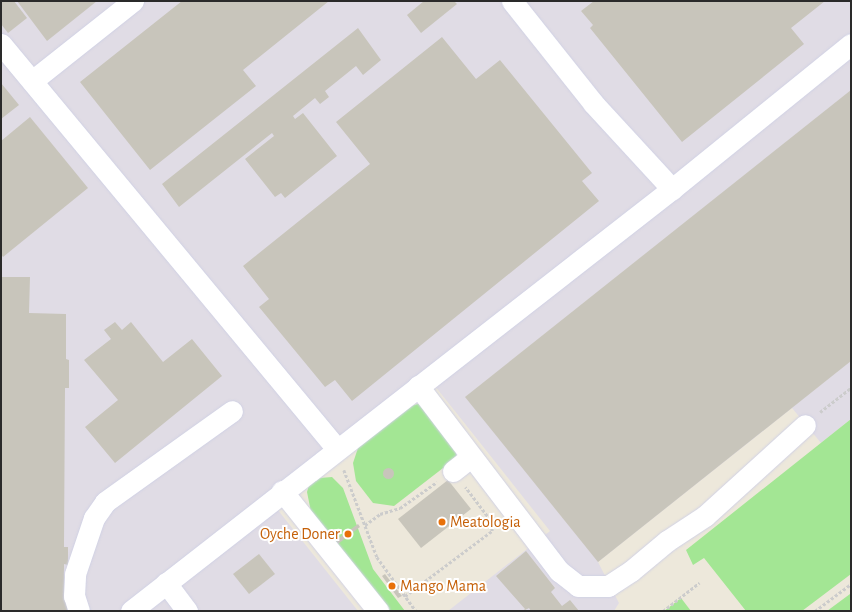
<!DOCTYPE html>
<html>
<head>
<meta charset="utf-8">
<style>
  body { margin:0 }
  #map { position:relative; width:852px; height:612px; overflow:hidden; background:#ede8db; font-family:"Alegreya Sans",sans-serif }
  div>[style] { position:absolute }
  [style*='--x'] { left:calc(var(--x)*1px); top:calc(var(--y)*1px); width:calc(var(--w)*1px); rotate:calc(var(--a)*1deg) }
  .industrial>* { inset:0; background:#e0dce5 }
  .green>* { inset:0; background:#a3e694 }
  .building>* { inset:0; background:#c8c5bb }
  .round { border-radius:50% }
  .path>* { height:2.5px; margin-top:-1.25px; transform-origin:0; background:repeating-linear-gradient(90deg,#ccc 0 3px,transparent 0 5px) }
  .roads { filter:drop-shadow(0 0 1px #d0d1e4) drop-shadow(0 0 1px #d0d1e4) }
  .minor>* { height:21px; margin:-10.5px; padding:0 10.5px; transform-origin:10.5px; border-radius:10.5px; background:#fff }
  .dots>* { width:11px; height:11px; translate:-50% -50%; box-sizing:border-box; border:2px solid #fff; border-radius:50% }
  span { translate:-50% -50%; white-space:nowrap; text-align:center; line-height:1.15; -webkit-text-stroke:4px #fff; paint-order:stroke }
  .food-label { font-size:16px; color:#c56008 }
  .left { translate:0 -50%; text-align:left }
  .right { translate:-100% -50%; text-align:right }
  .frame { position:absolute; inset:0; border:2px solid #2a2a2a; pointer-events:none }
</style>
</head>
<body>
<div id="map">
  <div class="industrial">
    <i style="clip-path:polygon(1px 1px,851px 1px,851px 419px,821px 443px,792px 408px,598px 562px,619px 603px,614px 611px,448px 611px,550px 531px,423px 371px,266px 495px,358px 611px,1px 611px)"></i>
  </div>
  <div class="green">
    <i style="clip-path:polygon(421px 403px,457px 445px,456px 458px,394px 506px,373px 503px,356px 481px,353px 463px,359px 445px,411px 406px)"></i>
    <i style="clip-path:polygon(851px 419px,851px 574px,802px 611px,746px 611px,704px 558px,693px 565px,686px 550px)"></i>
    <i style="clip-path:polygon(332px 477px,343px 488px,373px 569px,405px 611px,389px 611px,311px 512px,307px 492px,309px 485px,320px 478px)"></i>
    <i style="clip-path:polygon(850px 594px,851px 611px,827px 611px)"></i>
    <i style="clip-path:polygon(681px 598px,691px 611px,664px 611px)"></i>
  </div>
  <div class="building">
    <i style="clip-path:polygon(1px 1px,14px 1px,27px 18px,8px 33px,1px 24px)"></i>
    <i style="clip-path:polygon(17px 1px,97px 1px,47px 41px)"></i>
    <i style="clip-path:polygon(182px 1px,329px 1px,243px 70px,256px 86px,150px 170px,80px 82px)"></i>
    <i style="clip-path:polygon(424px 1px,454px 1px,457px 4px,421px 33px,407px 15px)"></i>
    <i style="clip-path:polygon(594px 1px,825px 1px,791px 28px,804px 44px,682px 142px,590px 28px,593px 25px,581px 11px)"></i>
    <i style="clip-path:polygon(358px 28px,381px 60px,363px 75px,356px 66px,325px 91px,329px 97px,320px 104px,315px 98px,293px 116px,295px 119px,303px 113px,337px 156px,285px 198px,281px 193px,275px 197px,245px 159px,274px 136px,272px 133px,179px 207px,162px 184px)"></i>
    <i style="clip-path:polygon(442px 37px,476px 79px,500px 60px,592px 173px,582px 181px,599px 201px,352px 401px,335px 380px,325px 387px,259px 307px,269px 299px,243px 266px,370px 164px,336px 122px)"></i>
    <i style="clip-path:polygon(1px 83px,19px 105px,1px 119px)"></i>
    <i style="clip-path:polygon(851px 90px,851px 361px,598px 562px,465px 397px)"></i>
    <i style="clip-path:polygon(30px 117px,88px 188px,3px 257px,1px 254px,1px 141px)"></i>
    <i style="clip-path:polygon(1px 277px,30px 277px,29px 313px,66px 314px,66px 359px,69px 360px,69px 388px,65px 388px,64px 547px,68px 547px,68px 565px,64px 564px,64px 599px,67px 599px,67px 611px,1px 611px)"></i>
    <i style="clip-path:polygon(115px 322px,122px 330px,131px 322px,163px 362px,192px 339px,222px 376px,115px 463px,85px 427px,118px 400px,84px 360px,111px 339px,104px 330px)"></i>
    <i class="round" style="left:382.5px;top:467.5px;width:11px;height:11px"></i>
    <i style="clip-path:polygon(448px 480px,471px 509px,421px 548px,398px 519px)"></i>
    <i style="clip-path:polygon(358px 524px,360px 527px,338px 544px,336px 540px)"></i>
    <i style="clip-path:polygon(526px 551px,555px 588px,551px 592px,562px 606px,570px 600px,579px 611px,531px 611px,529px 608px,523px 611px,525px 609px,496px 576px)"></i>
    <i style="clip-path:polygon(259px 554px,275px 574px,249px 594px,233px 574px)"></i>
    <i style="clip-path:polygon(385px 574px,402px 596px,398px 598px,382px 576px)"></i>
  </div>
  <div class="path">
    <i style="--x:820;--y:412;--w:39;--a:-38"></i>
    <i style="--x:344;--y:470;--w:93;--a:69.2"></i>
    <i style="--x:377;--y:557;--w:67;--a:54.2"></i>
    <i style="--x:365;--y:525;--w:19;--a:-36"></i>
    <i style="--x:380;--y:514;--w:21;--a:-17"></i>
    <i style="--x:400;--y:508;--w:45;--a:-35.1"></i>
    <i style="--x:405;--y:596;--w:109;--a:-36.8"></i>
    <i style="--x:492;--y:531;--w:11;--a:-100"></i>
    <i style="--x:490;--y:520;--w:41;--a:-127.1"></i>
    <i style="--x:663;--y:611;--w:46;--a:-37.9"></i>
    <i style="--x:815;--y:611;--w:45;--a:-36.9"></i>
  </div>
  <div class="roads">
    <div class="minor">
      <i style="--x:512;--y:1;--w:130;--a:51.5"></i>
      <i style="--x:593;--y:103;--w:117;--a:47.4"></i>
      <i style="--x:1;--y:44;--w:526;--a:50.32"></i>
      <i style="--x:32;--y:81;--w:129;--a:-38.4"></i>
      <i style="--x:418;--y:386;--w:233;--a:52.7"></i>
      <i style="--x:559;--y:571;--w:24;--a:38"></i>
      <i style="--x:578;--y:586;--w:30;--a:0"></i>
      <i style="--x:608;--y:586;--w:27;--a:-33"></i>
      <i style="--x:631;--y:571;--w:47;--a:-39.8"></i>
      <i style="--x:667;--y:541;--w:45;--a:-33.3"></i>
      <i style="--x:705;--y:516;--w:135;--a:-42.3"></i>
      <i style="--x:453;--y:471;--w:23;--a:-38"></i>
      <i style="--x:282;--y:491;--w:154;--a:51.3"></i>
      <i style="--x:166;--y:583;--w:35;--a:53"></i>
      <i style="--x:79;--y:611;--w:16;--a:-108"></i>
      <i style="--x:74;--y:596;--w:22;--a:-87"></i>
      <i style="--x:75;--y:574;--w:59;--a:-71.3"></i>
      <i style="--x:94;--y:518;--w:19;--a:-55"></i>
      <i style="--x:105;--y:502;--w:156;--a:-35.6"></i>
      <i style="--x:131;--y:611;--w:686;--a:-37.96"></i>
      <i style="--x:672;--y:189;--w:230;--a:-39"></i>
    </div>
  </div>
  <div class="dots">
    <i style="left:442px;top:522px;background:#e8710a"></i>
    <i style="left:348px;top:534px;background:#e8710a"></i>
    <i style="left:392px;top:586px;background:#e8710a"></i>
  </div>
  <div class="food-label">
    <span class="left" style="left:450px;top:522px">Meatologia</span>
    <span class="right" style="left:340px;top:534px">Oyche Doner</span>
    <span class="left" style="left:400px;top:586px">Mango Mama</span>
  </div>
  <div class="frame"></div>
</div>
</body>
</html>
